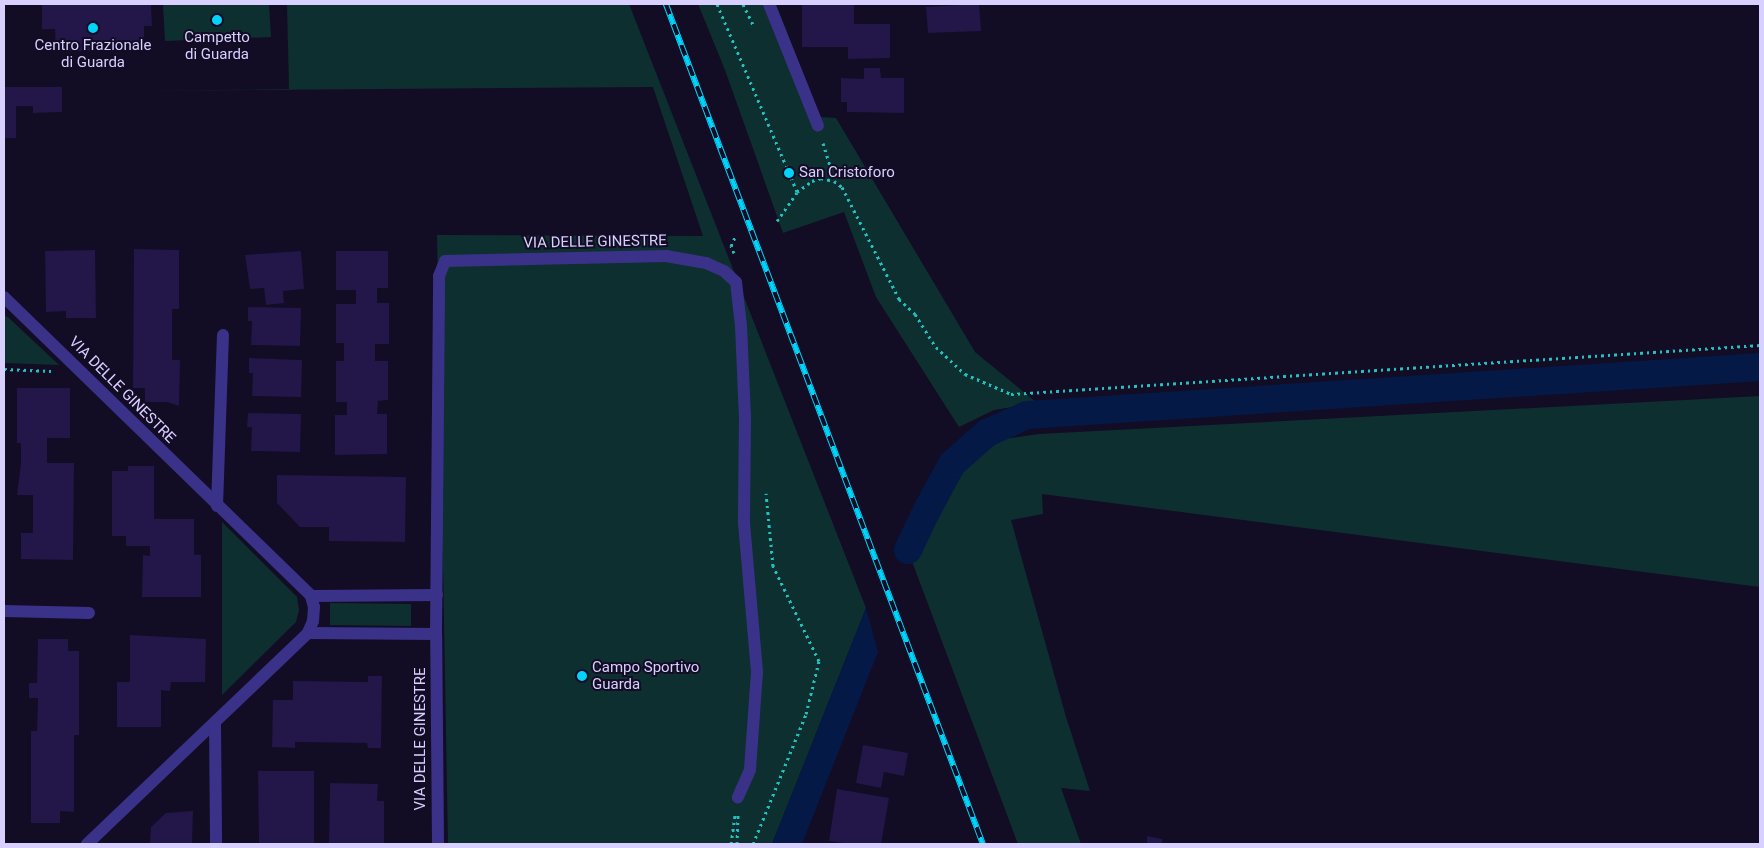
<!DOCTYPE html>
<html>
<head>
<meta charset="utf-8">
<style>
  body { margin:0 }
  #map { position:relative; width:1764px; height:848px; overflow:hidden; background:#120c25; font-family:Roboto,sans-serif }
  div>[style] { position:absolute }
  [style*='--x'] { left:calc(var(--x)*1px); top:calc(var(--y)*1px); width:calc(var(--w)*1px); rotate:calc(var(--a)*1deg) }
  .green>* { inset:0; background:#0e2f30 }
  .water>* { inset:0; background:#041946 }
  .canal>* { height:28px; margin:-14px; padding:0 14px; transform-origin:14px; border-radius:14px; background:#041946 }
  .building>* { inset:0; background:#231648 }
  .path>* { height:3px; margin-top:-1.5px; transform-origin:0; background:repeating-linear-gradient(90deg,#22c1c0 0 2.5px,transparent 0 6.5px) }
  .minor>* { height:12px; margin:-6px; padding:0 6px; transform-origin:6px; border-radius:6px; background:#3a3289 }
  .rail>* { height:5.5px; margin-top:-2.75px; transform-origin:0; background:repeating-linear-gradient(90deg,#120c25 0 11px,#00d4fb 0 22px); box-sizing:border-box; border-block:1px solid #00d4fb }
  .dots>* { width:14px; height:14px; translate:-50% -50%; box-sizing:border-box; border:2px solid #120c25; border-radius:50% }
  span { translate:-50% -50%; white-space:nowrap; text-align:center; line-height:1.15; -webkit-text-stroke:4px #120c25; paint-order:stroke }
  .poi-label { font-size:15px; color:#d8d0ff }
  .left { translate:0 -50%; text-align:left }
  .street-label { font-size:15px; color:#d8d0ff }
  .frame { position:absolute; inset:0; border:5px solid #d8d0ff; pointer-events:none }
</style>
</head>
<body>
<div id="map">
  <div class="green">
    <i style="clip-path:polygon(163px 4px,269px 4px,271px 37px,165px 41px)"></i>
    <i style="clip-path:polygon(287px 4px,629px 4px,866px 608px,772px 844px,448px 844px,437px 235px,703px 236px,653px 87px,128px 91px,289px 89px)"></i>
    <i style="clip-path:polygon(698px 4px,776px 4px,820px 117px,836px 118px,975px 352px,1037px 403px,994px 410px,959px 427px,876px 297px,844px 212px,783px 233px,725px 70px)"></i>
    <i style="clip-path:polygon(4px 315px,9px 318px,59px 365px,4px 363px)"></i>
    <i style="clip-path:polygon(1760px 396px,1760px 587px,1042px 494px,1043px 514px,1011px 520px,1066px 717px,1090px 791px,1061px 788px,1081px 844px,1018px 844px,910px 556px,954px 474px,982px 448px,1004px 439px,1039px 434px)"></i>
    <i style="clip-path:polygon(222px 522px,297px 597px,299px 610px,296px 622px,222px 695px)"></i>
    <i style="clip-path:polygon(330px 603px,411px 604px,411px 626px,330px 625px)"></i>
  </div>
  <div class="water">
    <i style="clip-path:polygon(866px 608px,878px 652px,802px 844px,772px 844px)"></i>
  </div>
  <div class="canal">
    <i style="--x:908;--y:550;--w:42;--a:-64.7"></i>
    <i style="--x:926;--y:512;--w:55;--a:-61.6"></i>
    <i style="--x:952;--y:464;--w:47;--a:-41.5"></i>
    <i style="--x:987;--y:433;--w:44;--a:-24.2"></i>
    <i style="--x:1027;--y:415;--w:735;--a:-3.75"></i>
  </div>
  <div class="building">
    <i style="clip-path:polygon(42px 4px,151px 4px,152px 26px,144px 26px,144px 49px,56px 52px,55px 29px,42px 29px)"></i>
    <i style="clip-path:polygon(802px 4px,854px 4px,854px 24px,890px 24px,890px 58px,848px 59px,848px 47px,802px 47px)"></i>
    <i style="clip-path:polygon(979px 4px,981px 31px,928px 33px,926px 7px)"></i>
    <i style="clip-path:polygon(864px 68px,880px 68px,881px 78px,904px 78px,904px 113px,847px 112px,847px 102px,841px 102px,841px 78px,864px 79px)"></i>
    <i style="clip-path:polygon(4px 87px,62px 87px,62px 112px,33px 113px,33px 106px,16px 106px,16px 138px,4px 138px)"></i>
    <i style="clip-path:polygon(134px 249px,179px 250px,179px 309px,172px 309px,172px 360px,180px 360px,179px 406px,167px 402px,145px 402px,145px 388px,133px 388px)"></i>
    <i style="clip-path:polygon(95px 250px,96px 318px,66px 318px,66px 311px,46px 312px,45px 251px)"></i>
    <i style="clip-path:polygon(301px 251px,304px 289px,283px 291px,284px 303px,266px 305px,264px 288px,250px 289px,245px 255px)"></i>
    <i style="clip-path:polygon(336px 251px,388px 251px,388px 288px,377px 288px,377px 303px,389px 303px,389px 344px,375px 344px,375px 361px,388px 361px,388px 400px,378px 401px,377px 414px,387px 414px,387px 454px,335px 455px,335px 415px,347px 415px,347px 402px,336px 402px,336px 361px,344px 361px,344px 343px,336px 343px,336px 304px,356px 304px,356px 290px,336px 290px)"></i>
    <i style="clip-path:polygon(248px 307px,301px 308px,300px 346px,251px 345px,252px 321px,248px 321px)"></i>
    <i style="clip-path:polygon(249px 358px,302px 360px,301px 397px,252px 396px,253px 373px,249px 373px)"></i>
    <i style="clip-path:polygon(17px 388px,70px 388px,70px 438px,47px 438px,47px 463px,74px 463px,73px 560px,21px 559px,21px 533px,33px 533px,33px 495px,17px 495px,21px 463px,21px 443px,17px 443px)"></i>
    <i style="clip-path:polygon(248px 413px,301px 414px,300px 452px,251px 451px,252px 427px,247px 427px)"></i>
    <i style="clip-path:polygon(128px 466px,154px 466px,154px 519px,194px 519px,194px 555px,201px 555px,201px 597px,142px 597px,143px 555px,150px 556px,150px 546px,126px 546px,126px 536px,112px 536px,112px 471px,128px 471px)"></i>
    <i style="clip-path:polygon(277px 475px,406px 477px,405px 542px,329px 541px,329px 527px,300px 527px,277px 503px)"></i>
    <i style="clip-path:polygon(130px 635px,206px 639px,205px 682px,171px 682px,170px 691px,161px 690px,161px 727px,117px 727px,117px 682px,130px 682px)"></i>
    <i style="clip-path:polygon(38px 639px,68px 639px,68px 651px,79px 651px,79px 735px,74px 735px,74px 812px,60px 811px,60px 823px,31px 823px,31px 731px,37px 731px,38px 698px,29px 698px,29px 683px,37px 683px)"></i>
    <i style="clip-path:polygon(368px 676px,382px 676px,381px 748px,368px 748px,367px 743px,295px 742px,295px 748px,272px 747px,273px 700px,293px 700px,293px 681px,368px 682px)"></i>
    <i style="clip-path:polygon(863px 745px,908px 753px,904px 776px,884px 772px,881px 788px,856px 783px)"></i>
    <i style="clip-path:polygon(258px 771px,314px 771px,314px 844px,259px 844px)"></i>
    <i style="clip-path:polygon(330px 783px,378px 784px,377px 801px,384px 801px,384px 844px,329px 844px)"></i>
    <i style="clip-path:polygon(837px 789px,889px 798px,881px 844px,851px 844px,829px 841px)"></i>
    <i style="clip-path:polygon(193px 811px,192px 844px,150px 844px,151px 827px,166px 813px)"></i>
    <i style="clip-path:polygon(1147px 836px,1162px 839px,1162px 844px,1147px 844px)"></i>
  </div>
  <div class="path">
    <i style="--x:717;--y:4;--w:204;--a:66.9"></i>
    <i style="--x:743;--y:4;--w:25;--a:64"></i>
    <i style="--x:823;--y:143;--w:39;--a:73"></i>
    <i style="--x:777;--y:221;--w:35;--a:-55"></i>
    <i style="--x:797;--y:192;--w:19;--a:-36"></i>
    <i style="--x:812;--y:181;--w:9;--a:-18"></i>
    <i style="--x:821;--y:178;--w:13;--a:13"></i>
    <i style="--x:834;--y:181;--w:10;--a:37"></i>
    <i style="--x:842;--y:187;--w:126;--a:63"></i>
    <i style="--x:899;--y:299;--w:22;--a:43"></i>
    <i style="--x:915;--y:314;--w:39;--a:58"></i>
    <i style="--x:936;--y:347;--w:40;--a:43"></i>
    <i style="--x:965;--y:374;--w:50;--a:23.5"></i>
    <i style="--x:1011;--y:394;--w:751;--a:-3.74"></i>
    <i style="--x:734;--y:253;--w:8;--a:-113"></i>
    <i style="--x:731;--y:246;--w:12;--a:-66"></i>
    <i style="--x:4;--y:369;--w:47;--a:2.4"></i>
    <i style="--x:731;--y:844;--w:29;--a:-82"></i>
    <i style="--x:737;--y:844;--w:29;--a:-88"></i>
    <i style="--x:753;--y:844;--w:140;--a:-67.8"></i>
    <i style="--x:806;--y:714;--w:55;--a:-76.2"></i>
    <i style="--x:819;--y:661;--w:106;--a:-115.8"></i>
    <i style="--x:773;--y:566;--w:73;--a:-95.5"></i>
  </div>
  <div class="minor">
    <i style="--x:769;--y:4;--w:131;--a:68.1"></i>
    <i style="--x:4;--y:297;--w:429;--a:44.2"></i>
    <i style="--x:311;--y:596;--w:11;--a:75"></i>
    <i style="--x:314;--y:607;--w:14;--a:94"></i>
    <i style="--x:313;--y:621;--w:13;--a:113"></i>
    <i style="--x:308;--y:633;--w:306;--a:136.3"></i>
    <i style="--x:217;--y:506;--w:171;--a:-88"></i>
    <i style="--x:311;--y:596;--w:126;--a:-0.5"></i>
    <i style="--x:4;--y:611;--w:85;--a:1.3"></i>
    <i style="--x:308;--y:633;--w:128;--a:0.4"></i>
    <i style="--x:215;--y:724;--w:120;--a:89.5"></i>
    <i style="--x:438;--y:844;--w:210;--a:-90.5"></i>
    <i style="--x:436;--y:634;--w:358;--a:-89.5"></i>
    <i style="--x:439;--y:276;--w:16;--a:-68"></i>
    <i style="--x:445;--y:261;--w:221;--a:-1.3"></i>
    <i style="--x:666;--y:256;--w:41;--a:9.9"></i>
    <i style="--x:706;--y:263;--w:20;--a:24"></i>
    <i style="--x:724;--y:271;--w:16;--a:43"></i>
    <i style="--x:736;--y:282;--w:44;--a:83.5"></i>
    <i style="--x:741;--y:326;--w:93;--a:87.5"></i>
    <i style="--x:745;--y:419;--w:104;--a:90.6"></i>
    <i style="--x:744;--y:523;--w:150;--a:85"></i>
    <i style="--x:757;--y:672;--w:98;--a:94.1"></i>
    <i style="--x:750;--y:770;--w:30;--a:114"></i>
  </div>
  <div class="rail">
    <i style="--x:666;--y:4;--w:898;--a:69.32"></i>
  </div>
  <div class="dots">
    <i style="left:217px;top:20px;background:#00d4fb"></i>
    <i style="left:93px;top:28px;background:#00d4fb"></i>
    <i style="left:789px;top:173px;background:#00d4fb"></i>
    <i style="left:582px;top:676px;background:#00d4fb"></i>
  </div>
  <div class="poi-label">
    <span style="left:217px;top:46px">Campetto<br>di Guarda</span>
    <span style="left:93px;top:54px">Centro Frazionale<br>di Guarda</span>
    <span class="left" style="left:799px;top:173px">San Cristoforo</span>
    <span class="left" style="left:592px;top:676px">Campo Sportivo<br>Guarda</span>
  </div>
  <div class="street-label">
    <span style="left:595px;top:242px;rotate:-1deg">VIA DELLE GINESTRE</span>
    <span style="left:122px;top:390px;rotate:45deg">VIA DELLE GINESTRE</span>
    <span style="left:421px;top:739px;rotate:-90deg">VIA DELLE GINESTRE</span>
  </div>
  <div class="frame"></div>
</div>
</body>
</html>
